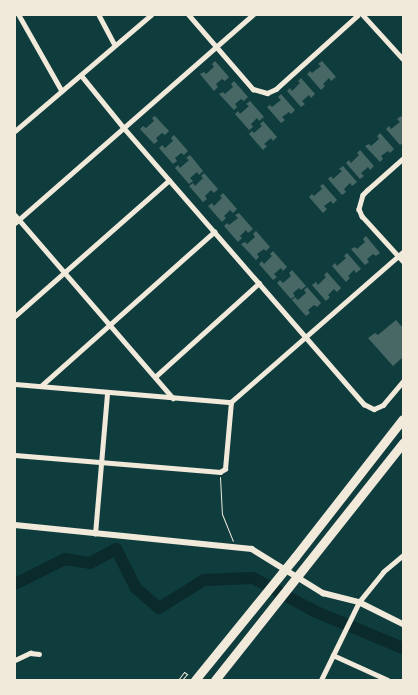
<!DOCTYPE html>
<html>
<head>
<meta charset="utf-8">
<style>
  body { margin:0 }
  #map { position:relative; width:418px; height:695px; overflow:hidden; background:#0f3d3e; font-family:Quicksand,sans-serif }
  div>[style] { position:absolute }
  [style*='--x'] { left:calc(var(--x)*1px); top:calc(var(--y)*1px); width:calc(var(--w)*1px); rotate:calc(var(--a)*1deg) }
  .river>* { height:12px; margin:-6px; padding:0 6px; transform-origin:6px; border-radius:6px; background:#0a2a2b }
  .building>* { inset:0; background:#486865 }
  .path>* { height:1px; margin:-0.5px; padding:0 0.5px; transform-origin:0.5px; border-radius:0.5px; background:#f1e9da }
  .minor>* { height:4.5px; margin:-2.25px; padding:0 2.25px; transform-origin:2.25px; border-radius:2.25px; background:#f1e9da }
  .tertiary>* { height:5.5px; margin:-2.75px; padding:0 2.75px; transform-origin:2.75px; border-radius:2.75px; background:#f1e9da }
  .motorway>* { height:9px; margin:-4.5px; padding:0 4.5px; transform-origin:4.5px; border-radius:4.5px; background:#f1e9da }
  span { translate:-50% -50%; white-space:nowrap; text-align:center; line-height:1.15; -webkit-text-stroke:4px #f1e9da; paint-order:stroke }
  .frame { position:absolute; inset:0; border:16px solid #f1e9da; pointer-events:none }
</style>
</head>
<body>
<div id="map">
  <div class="river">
    <i style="--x:15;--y:584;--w:56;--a:-26.6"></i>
    <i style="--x:65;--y:559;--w:25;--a:9"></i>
    <i style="--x:90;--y:563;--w:30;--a:-28"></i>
    <i style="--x:116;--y:549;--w:44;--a:62.9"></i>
    <i style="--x:136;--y:588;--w:30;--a:41"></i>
    <i style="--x:159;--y:608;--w:53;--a:-31.9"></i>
    <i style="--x:204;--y:580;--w:49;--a:-2.3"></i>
    <i style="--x:253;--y:578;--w:69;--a:28.4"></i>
    <i style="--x:314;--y:611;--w:96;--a:22.6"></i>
  </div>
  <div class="building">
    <i style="clip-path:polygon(215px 61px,229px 77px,225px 81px,222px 79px,216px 84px,218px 87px,214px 91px,200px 74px,204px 72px,206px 74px,214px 67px,212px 64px)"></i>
    <i style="clip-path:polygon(322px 61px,336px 77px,331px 81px,329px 78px,323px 84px,325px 86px,321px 90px,307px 74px,310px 71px,312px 73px,321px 66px,318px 64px)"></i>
    <i style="clip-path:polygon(301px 78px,315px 94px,311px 98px,309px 95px,302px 101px,305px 104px,301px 107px,287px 91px,290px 88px,292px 91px,300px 83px,298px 81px)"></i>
    <i style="clip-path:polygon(234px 81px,248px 97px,244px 101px,241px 99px,235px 104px,237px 107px,234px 110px,219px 94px,223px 92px,225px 94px,233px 87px,231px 84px)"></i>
    <i style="clip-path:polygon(281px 94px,295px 110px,291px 114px,289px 112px,282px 117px,285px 120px,281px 123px,267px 107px,270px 105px,272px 107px,281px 100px,278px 97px)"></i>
    <i style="clip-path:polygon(250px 101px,264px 117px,259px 121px,257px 118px,251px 124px,253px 127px,249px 130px,235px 114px,238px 111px,240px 114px,249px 106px,246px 104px)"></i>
    <i style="clip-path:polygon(155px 116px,169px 131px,165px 135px,162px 133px,156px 138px,158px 141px,154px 144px,140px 129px,143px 126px,146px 128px,154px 121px,152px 118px)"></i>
    <i style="clip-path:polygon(401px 116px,403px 119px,403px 143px,400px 145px,386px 129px,389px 126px,391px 129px,400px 122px,397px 119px)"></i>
    <i style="clip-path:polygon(263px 121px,277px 137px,273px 141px,271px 138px,264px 144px,267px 146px,263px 150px,249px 134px,252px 131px,254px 133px,262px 126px,260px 124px)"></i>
    <i style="clip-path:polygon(380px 133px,394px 149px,390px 153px,388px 151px,381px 156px,383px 159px,380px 162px,365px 146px,369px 144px,371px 146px,379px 139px,377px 136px)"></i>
    <i style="clip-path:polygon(174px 135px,188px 151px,184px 155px,181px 153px,175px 158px,177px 161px,173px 164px,159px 148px,162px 145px,165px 148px,173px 141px,171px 138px)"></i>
    <i style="clip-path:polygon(360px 150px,374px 166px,370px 170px,368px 167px,361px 173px,364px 176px,360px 179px,346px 163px,349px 160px,351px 163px,359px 155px,357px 153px)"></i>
    <i style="clip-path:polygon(190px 155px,203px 171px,199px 175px,197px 172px,190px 178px,193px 181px,189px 184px,175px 168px,178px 165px,180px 168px,189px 160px,186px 158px)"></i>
    <i style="clip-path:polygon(343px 166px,357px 182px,352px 186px,350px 183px,344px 189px,346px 192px,342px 195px,328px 179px,331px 176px,333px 179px,342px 171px,339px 169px)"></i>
    <i style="clip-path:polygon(204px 173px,218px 189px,214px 193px,211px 190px,205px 196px,207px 199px,203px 202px,189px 186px,193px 183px,195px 186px,203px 178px,201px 176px)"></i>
    <i style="clip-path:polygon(323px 184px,337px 200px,333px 204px,331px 201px,324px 206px,327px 209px,323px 213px,309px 197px,312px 194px,314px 196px,322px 189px,320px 186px)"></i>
    <i style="clip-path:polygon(223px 193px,237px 209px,233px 213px,230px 210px,224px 216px,226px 218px,222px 222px,208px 206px,212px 203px,214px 206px,222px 198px,220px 196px)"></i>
    <i style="clip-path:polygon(239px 213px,253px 229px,248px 233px,246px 230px,240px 236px,242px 238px,238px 242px,224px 226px,227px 223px,229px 225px,238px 218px,235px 215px)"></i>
    <i style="clip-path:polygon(256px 231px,270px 247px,266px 251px,264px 249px,257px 254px,259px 257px,256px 260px,241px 244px,245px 242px,247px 244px,255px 237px,253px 234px)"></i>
    <i style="clip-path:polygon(366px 236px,380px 253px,376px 256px,373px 254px,367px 259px,369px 262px,365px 265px,351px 249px,355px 247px,357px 249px,365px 242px,363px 239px)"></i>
    <i style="clip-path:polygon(273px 251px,287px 267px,283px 271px,281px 268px,274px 274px,277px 277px,273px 280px,259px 264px,262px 261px,264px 264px,272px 256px,270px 254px)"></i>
    <i style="clip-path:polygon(347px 253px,361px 269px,356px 273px,354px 270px,348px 276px,350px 278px,346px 282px,332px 266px,335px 263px,337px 266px,346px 258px,344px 256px)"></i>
    <i style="clip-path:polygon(292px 270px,306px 286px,301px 290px,299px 288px,293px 293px,295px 296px,291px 299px,277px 283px,280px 280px,283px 283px,291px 276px,289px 273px)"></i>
    <i style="clip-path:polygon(327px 272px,341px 288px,337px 292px,334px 289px,328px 295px,330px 297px,326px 301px,312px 285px,316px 282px,318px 285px,326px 277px,324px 275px)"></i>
    <i style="clip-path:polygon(307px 287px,321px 303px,317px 307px,314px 305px,308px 310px,310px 313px,306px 316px,292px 300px,295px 297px,298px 300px,306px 293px,304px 290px)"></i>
    <i style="clip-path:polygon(396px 320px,403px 328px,403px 357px,393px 366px,368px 338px,375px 333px,378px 335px)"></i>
  </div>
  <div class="path">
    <i style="--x:220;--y:477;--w:37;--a:87"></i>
    <i style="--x:222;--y:514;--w:29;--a:68"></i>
    <i style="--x:178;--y:680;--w:10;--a:-53"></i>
    <i style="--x:184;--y:672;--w:4;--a:34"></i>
    <i style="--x:187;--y:674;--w:8;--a:130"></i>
  </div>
  <div class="minor">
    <i style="--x:19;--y:15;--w:87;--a:60.5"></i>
    <i style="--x:99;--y:15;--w:34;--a:62"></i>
    <i style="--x:189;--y:15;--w:98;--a:49.1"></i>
    <i style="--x:253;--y:89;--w:15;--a:16"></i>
    <i style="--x:267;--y:93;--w:10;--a:-24"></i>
    <i style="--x:276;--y:89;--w:110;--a:-42.1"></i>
    <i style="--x:363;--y:15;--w:59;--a:47.7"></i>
    <i style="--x:81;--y:75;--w:68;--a:50.9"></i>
    <i style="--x:124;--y:128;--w:366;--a:49"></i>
    <i style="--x:364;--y:404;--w:11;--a:27"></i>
    <i style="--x:374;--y:409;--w:10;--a:-24"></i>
    <i style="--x:383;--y:405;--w:31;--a:-50"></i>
    <i style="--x:15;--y:131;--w:179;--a:-40.5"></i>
    <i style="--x:403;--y:159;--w:47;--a:138.5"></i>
    <i style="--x:368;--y:190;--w:7;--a:135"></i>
    <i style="--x:363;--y:195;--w:15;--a:106"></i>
    <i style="--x:359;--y:209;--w:8;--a:67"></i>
    <i style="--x:362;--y:216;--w:61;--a:47.7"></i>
    <i style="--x:15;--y:215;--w:242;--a:49.2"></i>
    <i style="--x:15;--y:223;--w:316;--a:-41.2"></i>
    <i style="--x:15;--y:316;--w:205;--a:-41.4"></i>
    <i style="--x:155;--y:377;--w:140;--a:-42.1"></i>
    <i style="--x:15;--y:384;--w:217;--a:4.8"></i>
    <i style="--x:41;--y:386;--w:232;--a:-41.7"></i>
    <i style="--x:15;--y:455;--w:206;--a:4.7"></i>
    <i style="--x:220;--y:472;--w:6;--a:-31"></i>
    <i style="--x:225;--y:469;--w:67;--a:-84.9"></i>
    <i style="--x:231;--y:402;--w:228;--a:-41.1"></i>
    <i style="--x:95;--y:534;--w:142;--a:-85.1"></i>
    <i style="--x:333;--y:655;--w:60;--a:24.4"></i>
    <i style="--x:15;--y:660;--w:17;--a:-25"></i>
    <i style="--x:30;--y:653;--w:9;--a:6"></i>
    <i style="--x:321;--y:680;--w:87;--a:-64"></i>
    <i style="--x:359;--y:602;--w:38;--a:-51"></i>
    <i style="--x:383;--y:572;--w:26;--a:-40"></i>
  </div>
  <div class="tertiary">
    <i style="--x:15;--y:525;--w:238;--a:5.8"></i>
    <i style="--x:252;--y:549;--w:84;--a:31.8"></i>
    <i style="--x:323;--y:593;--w:37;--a:14"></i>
    <i style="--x:359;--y:602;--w:49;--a:26.6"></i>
  </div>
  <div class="motorway">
    <i style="--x:195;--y:680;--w:159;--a:-50.9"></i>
    <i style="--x:295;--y:557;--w:175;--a:-52"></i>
    <i style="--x:215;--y:680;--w:303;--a:-51.6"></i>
  </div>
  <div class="frame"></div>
</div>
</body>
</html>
